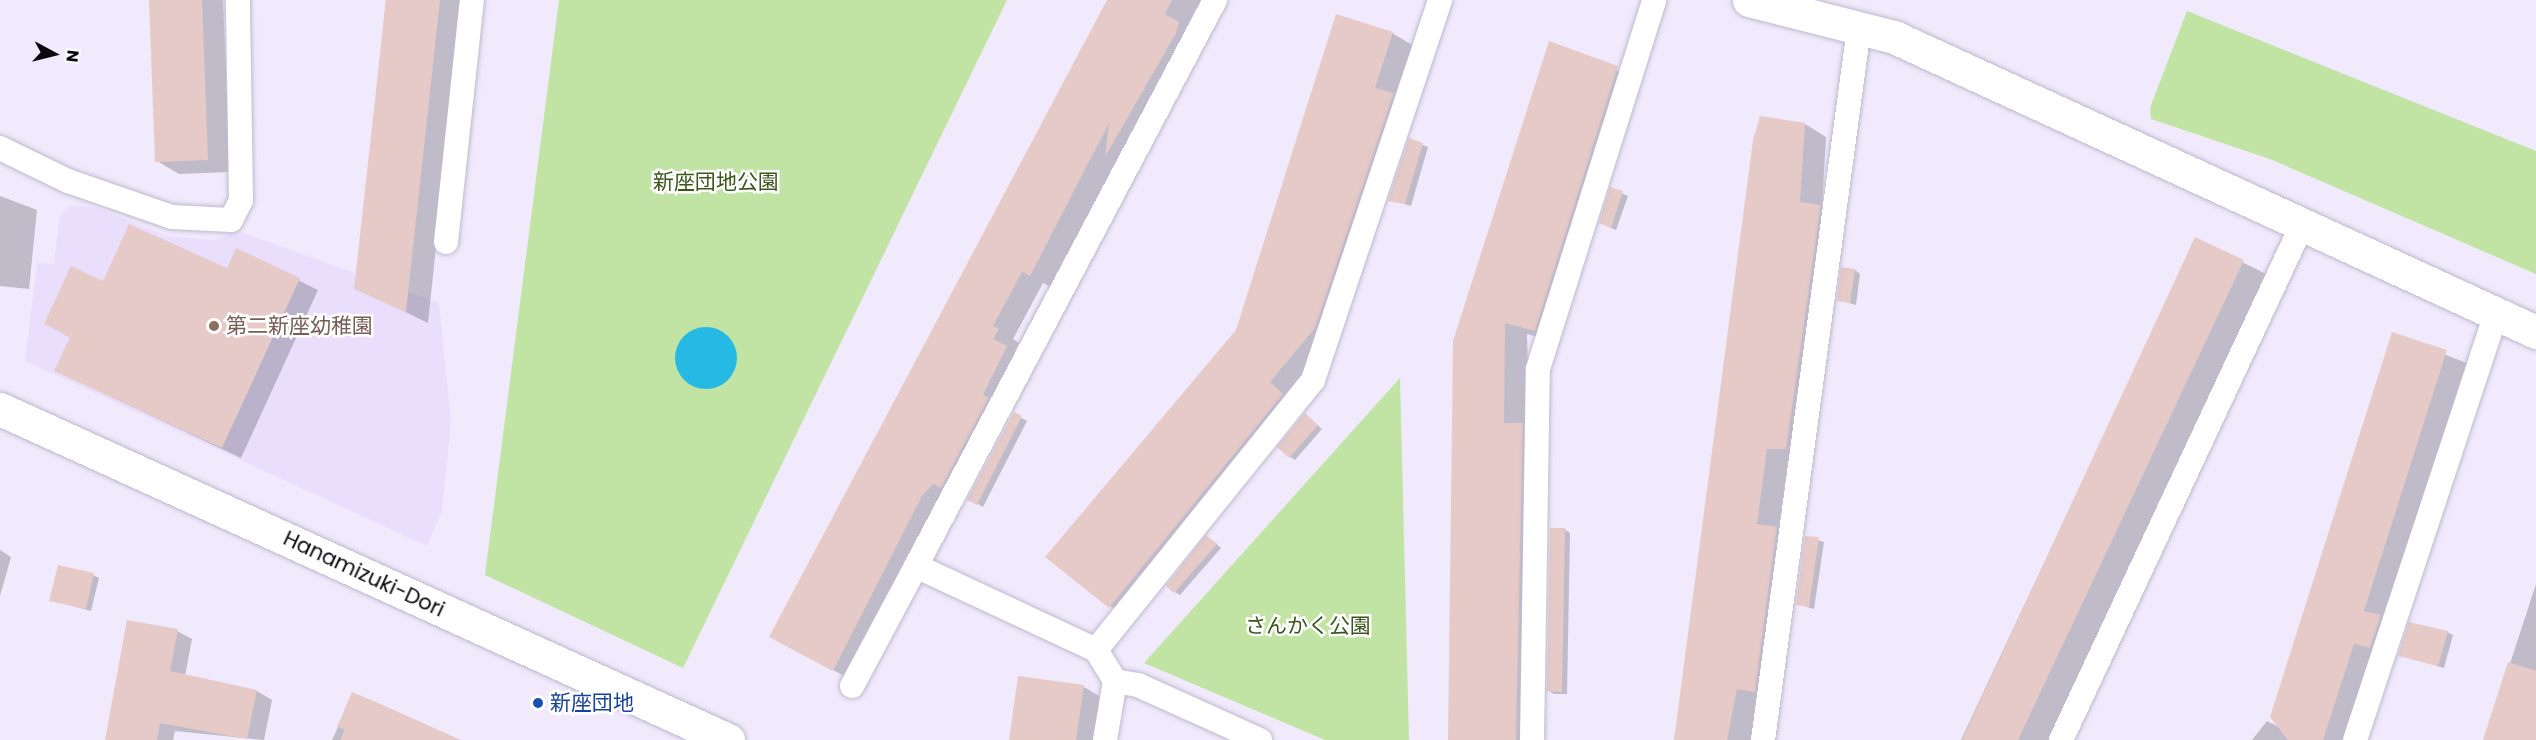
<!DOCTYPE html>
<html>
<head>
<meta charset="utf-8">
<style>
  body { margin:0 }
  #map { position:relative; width:2536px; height:740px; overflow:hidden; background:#f0eafc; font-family:Poppins,"Noto Sans JP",sans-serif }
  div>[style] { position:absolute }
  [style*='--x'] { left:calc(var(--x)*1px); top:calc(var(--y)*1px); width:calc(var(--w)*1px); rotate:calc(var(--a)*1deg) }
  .built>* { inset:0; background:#e9dffd }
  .green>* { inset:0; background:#c1e3a4 }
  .water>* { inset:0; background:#26b9e3 }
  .round { border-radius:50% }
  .shadow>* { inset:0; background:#0003 }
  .building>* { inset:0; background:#e6cac7 }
  .roads { filter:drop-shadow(0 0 2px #c0b9cf) drop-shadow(0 0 2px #c0b9cf) }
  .service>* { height:24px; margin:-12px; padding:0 12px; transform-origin:12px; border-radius:12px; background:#fff }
  .minor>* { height:33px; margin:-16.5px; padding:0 16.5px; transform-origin:16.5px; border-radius:16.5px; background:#fff }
  .tertiary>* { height:33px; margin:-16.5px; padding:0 16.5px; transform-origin:16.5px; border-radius:16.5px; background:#fff }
  .dots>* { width:16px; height:16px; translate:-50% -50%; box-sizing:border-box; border:3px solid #fff; border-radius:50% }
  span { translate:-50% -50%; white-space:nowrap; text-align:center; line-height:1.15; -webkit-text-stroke:5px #fff; paint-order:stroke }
  .park-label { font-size:21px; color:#3a5719 }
  .education-label { font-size:21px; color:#785e54 }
  .left { translate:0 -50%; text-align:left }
  .street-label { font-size:21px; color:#0c0a11 }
  .transit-label { font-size:21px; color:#164399 }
  .north { position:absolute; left:24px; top:24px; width:60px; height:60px; -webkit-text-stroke:4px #fff; paint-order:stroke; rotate:97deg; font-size:16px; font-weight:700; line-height:24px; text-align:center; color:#0c0a11 }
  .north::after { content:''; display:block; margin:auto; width:21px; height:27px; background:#0c0a11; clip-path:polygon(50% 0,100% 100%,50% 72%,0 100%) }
</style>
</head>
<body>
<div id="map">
  <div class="built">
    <i style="clip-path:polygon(71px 206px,95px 207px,166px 236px,213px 240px,238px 231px,439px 303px,451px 422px,442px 511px,427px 546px,25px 361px,37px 263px,54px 264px,60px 215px)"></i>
  </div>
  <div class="green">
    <i style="clip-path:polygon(559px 0,1007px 0,683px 668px,485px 575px)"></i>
    <i style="clip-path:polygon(2187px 11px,2536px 151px,2536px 274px,2270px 159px,2151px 119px,2150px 108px)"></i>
    <i style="clip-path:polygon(1400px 378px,1409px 740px,1325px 740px,1144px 663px)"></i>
  </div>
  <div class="water">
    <i class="round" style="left:675px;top:327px;width:62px;height:62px"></i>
  </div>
  <div class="shadow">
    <i style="clip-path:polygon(150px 0,223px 0,230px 172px,179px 174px,157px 161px)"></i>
    <i style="clip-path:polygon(386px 0,462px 0,428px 323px,356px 288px)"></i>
    <i style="clip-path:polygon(1109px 0,1201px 0,1186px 28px,1199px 36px,1052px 287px,1043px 283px,1013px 339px,1019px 343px,1014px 352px,1027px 359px,855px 682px,793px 648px)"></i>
    <i style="clip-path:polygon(1392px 33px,1414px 46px,1337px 340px,1131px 619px,1110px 606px,1237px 331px)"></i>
    <i style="clip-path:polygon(1550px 43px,1639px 80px,1557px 342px,1527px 334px,1537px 740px,1449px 740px,1455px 341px)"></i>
    <i style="clip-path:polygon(1805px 124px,1826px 137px,1822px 207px,1842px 219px,1808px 460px,1788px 461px,1779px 529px,1798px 541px,1751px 740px,1674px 740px)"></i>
    <i style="clip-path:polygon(1410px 140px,1428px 147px,1411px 206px,1390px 200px)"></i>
    <i style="clip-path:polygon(1611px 189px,1628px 196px,1616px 230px,1606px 226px)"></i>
    <i style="clip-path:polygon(0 196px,37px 210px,29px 289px,0 286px)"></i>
    <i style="clip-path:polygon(2196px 239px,2266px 274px,2049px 740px,1961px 740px)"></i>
    <i style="clip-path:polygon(237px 250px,318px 290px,241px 458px,56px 371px,71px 338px,46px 324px,104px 283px,228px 270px)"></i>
    <i style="clip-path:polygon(1855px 270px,1860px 274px,1856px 305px,1838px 300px)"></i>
    <i style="clip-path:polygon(2393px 334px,2469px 364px,2349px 740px,2252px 740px,2267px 721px,2281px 728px)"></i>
    <i style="clip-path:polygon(1014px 414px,1027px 421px,983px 507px,969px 499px)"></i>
    <i style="clip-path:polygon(1310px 418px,1322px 429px,1295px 460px,1290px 457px)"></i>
    <i style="clip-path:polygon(1564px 529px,1570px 533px,1567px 694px,1554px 694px,1549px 691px)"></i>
    <i style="clip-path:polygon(1806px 537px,1824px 542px,1814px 609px,1797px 604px)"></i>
    <i style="clip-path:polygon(1212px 540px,1221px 548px,1180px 595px,1175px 592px)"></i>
    <i style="clip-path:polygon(0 550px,11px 557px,0 596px)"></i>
    <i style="clip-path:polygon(93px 575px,99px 578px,91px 611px,51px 600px)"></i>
    <i style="clip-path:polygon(2536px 584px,2536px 740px,2485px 740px)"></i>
    <i style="clip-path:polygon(177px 631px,192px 639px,185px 676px,257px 691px,272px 700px,264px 740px,175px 731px,173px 740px,106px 740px)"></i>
    <i style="clip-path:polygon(2447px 632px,2453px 635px,2444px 668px,2400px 655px)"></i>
    <i style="clip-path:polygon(1084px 687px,1106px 700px,1101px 740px,1010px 740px)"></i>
    <i style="clip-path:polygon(353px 694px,457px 740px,332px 740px)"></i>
  </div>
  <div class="building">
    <i style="clip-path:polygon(149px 0,202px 0,208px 160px,155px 162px)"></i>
    <i style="clip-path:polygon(386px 0,440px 0,406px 312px,354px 289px)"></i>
    <i style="clip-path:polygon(1107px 0,1172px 0,1165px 14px,1179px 22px,1176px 33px,1105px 157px,1109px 123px,1030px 276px,1022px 272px,993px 326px,999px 329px,993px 339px,1007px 346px,983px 395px,989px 398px,941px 488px,933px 484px,922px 496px,833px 671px,769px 637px)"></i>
    <i style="clip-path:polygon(1336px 14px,1393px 32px,1375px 88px,1394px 93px,1315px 328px,1270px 382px,1283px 394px,1109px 608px,1045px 557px,1236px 330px)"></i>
    <i style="clip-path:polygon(1549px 41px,1618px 66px,1535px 331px,1505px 323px,1504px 423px,1523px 423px,1516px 740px,1448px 740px,1453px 341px)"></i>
    <i style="clip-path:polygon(1760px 116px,1805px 123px,1800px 202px,1821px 205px,1786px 449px,1767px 449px,1757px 524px,1777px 527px,1767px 601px,1755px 692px,1737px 689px,1727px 740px,1674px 740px,1753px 140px)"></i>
    <i style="clip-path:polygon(1409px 138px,1423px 143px,1405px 204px,1388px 201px)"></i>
    <i style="clip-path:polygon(1610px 187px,1623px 191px,1611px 228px,1599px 223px)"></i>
    <i style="clip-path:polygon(129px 224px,227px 268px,236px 248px,300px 278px,222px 448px,54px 371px,70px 337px,44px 324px,71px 266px,103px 281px)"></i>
    <i style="clip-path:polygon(2195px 237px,2244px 260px,2018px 740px,1962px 740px)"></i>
    <i style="clip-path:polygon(1841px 267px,1855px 269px,1850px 303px,1837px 301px)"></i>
    <i style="clip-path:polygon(2392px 332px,2447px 350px,2364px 611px,2381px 615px,2370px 648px,2354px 644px,2323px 740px,2288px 740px,2270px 717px)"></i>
    <i style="clip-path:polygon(1014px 412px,1022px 416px,977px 505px,967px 500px)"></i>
    <i style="clip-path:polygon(1305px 413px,1318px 425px,1289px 458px,1277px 447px)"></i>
    <i style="clip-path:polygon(1550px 528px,1565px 528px,1562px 692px,1547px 691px)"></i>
    <i style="clip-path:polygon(1206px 535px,1217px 544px,1174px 593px,1166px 586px)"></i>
    <i style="clip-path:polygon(1805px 536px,1819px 537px,1809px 607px,1796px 605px)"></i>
    <i style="clip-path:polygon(58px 565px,94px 573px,86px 609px,49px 601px)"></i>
    <i style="clip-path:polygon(127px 620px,178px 629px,170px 671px,257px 690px,247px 739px,160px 723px,157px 740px,105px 740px)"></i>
    <i style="clip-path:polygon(2409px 622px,2448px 631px,2438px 666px,2398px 656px)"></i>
    <i style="clip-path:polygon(2508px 662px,2536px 671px,2536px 740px,2483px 740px)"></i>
    <i style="clip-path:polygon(1018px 676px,1084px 685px,1076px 740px,1009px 740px)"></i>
    <i style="clip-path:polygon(352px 692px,385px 706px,461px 740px,340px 740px,345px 729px,337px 727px)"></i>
  </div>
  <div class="roads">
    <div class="service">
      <i style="--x:0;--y:148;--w:76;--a:25.9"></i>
      <i style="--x:68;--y:181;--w:110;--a:19.1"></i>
      <i style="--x:172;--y:217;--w:59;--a:2.9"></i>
      <i style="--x:231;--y:220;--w:22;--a:-63"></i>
      <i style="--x:241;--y:200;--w:200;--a:-90.9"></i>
      <i style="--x:446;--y:242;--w:243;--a:-83.9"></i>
      <i style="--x:916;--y:566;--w:640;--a:-62.15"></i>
      <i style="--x:1096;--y:650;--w:346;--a:-51.2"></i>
      <i style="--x:1313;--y:380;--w:401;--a:-71.5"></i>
      <i style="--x:852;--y:686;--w:136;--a:-61.9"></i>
      <i style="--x:916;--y:566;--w:199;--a:25"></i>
      <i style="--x:1096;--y:650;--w:36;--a:58"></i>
      <i style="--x:1105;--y:740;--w:60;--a:-80.4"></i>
      <i style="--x:1115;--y:681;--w:23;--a:10"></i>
      <i style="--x:1138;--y:685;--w:134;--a:24.3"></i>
      <i style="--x:1532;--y:740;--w:371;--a:-89.1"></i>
      <i style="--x:1538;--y:369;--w:387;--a:-72.5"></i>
      <i style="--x:1763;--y:740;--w:718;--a:-82.32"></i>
      <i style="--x:2061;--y:740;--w:571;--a:-64.92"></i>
      <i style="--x:2355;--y:740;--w:450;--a:-71.7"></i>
    </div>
    <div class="minor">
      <i style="--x:1749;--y:0;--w:150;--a:14.3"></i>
      <i style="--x:1894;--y:37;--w:707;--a:24.68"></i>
    </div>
    <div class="tertiary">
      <i style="--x:0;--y:409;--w:800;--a:24.45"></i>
    </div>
  </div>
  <div class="dots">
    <i style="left:214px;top:326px;background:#8d6e63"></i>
    <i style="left:538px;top:703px;background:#1a4fb4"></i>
  </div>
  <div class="park-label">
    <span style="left:716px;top:182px">新座団地公園</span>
    <span style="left:1308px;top:626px">さんかく公園</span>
  </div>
  <div class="education-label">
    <span class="left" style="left:226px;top:326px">第二新座幼稚園</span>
  </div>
  <div class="street-label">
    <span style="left:364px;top:574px;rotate:25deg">Hanamizuki-Dori</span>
  </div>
  <div class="transit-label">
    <span class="left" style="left:550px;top:703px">新座団地</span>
  </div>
  <div class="north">N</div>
</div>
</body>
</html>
